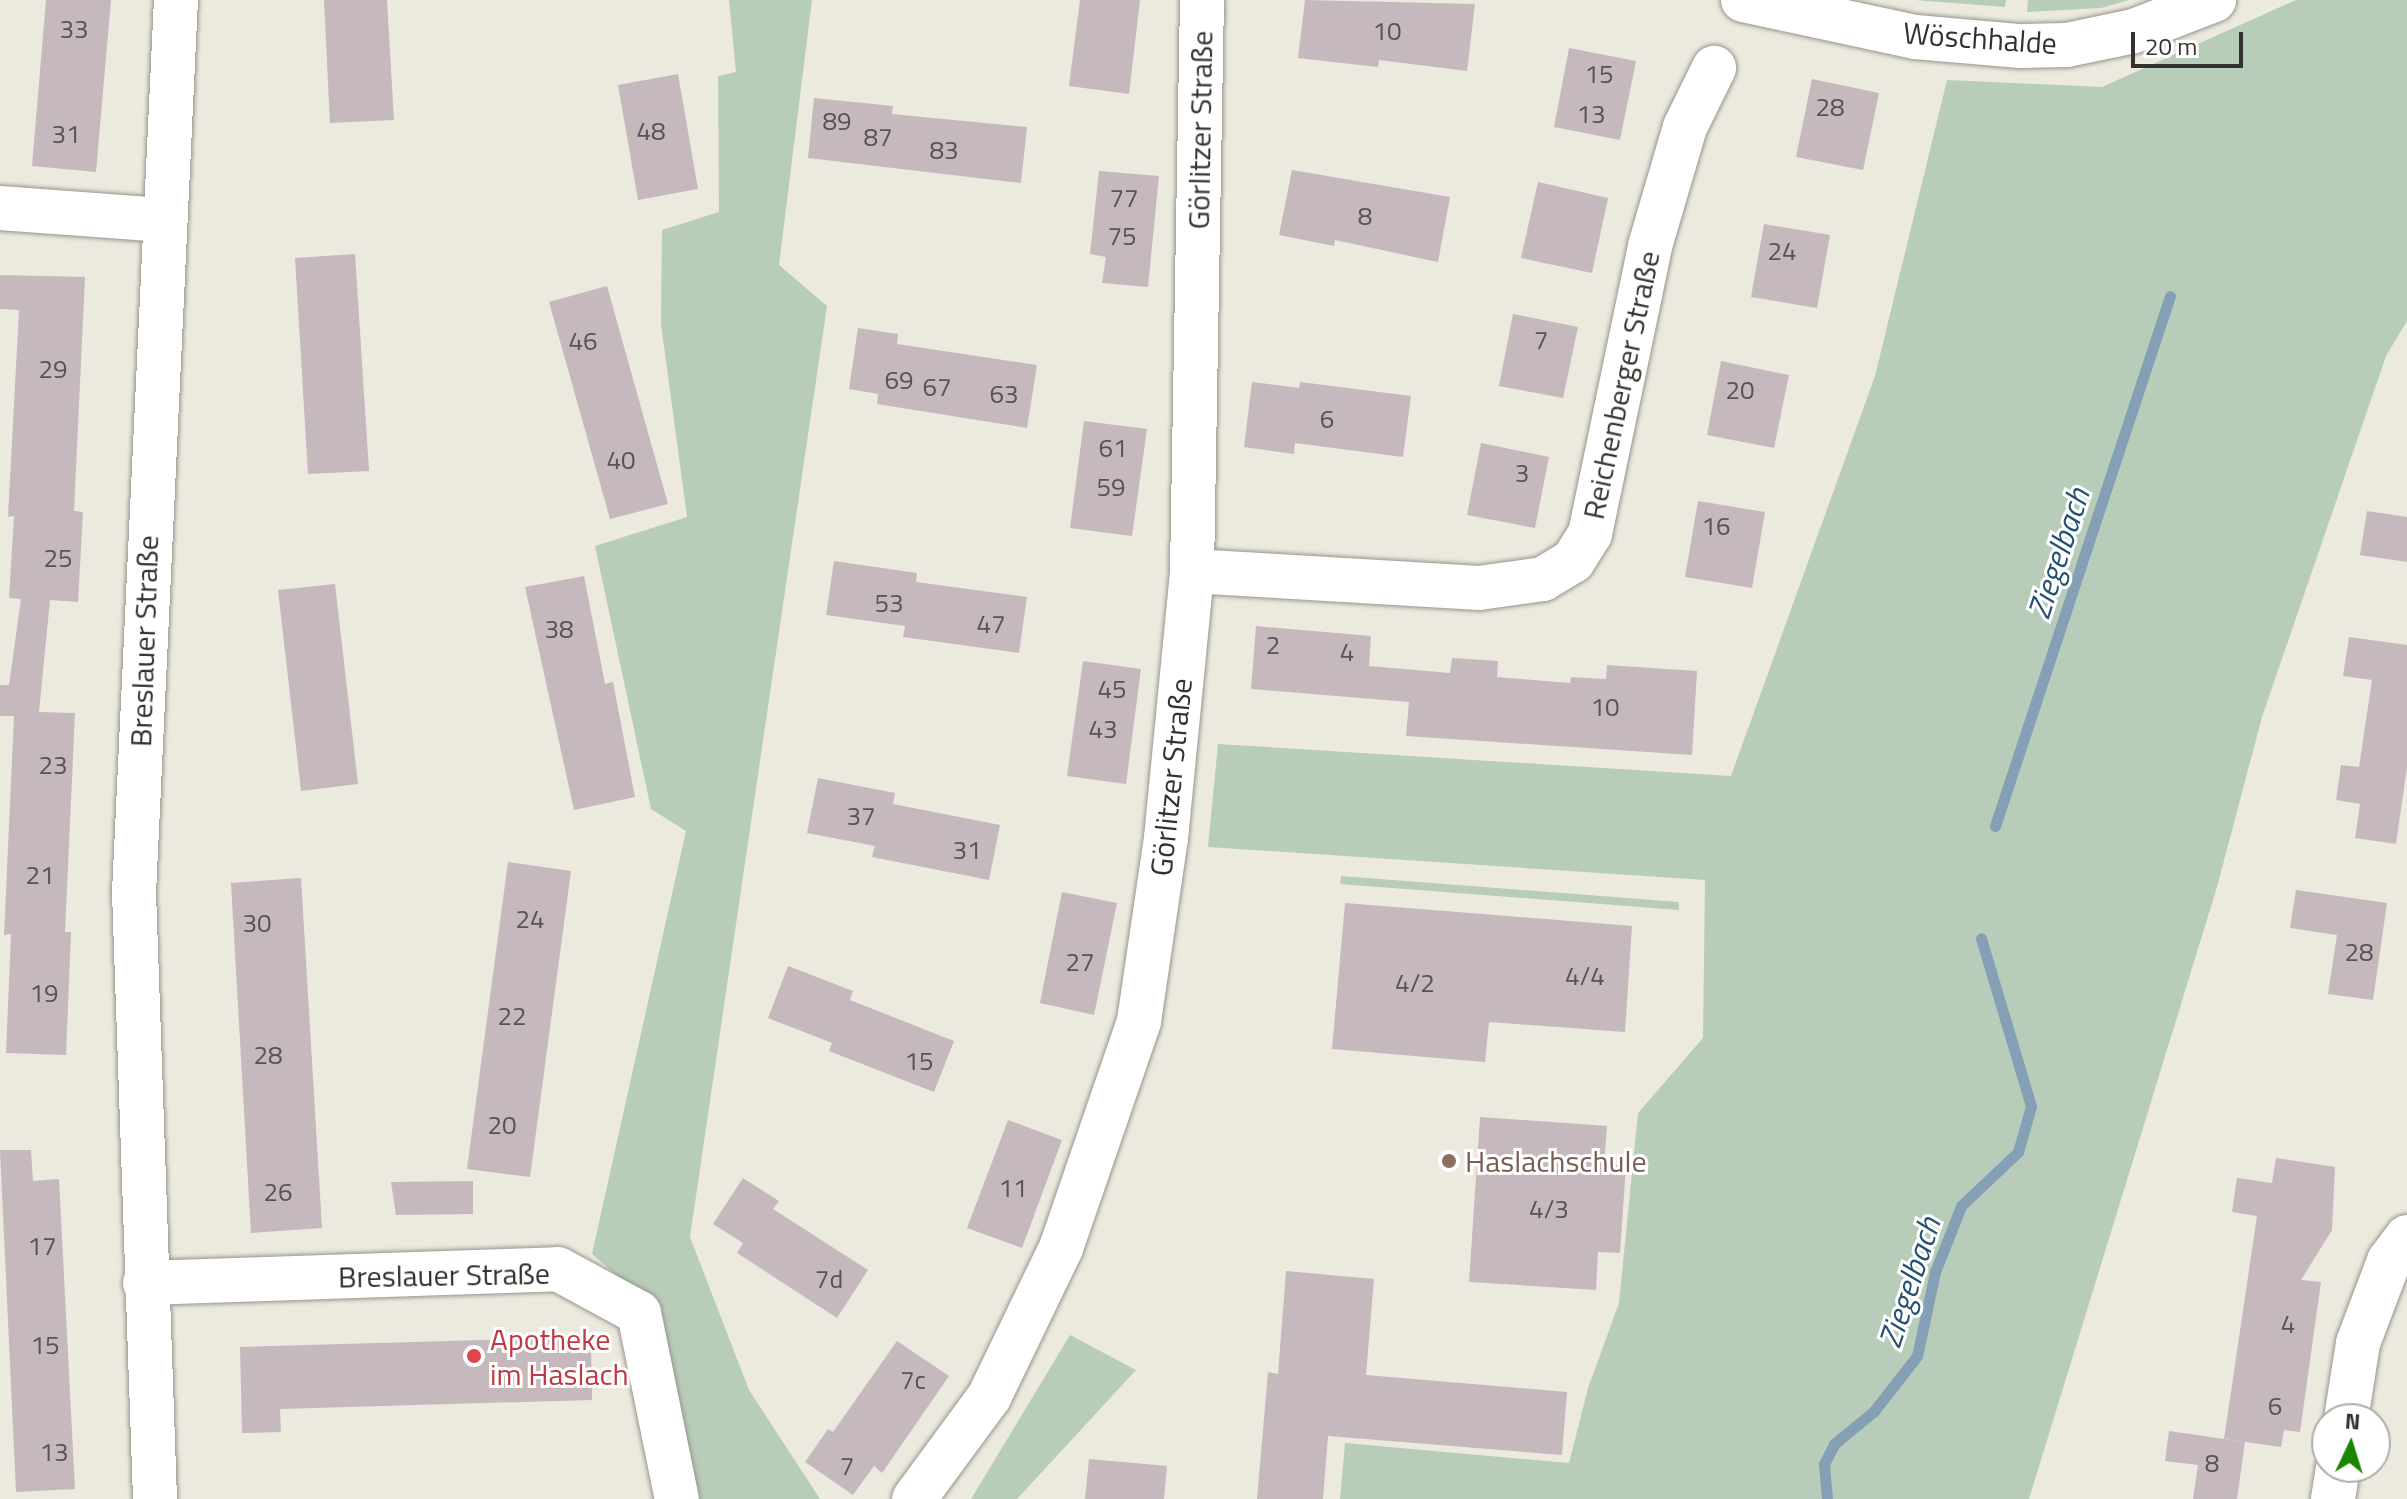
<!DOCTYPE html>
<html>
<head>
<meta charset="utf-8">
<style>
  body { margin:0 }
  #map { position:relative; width:2407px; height:1499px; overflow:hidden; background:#ece9df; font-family:"Titillium Web",sans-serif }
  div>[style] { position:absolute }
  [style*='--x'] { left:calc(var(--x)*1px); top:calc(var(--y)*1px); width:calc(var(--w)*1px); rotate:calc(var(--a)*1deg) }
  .green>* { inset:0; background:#b8cdb9 }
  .stream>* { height:11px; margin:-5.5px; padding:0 5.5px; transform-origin:5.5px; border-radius:5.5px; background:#85a0b5 }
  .building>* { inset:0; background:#c5b9bd }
  .roads { filter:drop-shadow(0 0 2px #97958b) drop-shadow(0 0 2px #97958b) }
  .minor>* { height:44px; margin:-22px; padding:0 22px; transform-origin:22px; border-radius:22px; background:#fff }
  .dots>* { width:22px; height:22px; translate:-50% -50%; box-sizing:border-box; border:4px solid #fff; border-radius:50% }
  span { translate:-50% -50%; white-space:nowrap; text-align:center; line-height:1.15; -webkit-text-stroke:6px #fff; paint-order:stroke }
  .number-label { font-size:26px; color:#585452 }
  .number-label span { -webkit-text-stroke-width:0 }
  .street-label { font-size:30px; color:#33322e }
  .education-label { font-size:30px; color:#785e54 }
  .left { translate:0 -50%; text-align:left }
  .health-label { font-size:30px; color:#be3a42 }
  .water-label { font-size:32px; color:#245272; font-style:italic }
  .north { position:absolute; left:2311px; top:1403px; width:80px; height:80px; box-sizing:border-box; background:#fff; border:2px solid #adadab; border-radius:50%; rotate:4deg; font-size:22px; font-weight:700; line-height:32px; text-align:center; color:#33322e }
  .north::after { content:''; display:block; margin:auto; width:28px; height:36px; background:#1a8700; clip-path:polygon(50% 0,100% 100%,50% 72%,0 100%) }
  .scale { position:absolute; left:2131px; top:32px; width:112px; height:36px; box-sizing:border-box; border:4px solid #33322e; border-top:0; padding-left:10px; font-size:24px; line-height:28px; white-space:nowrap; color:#33322e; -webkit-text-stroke:6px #fff; paint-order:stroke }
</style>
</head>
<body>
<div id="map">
  <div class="green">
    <i style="clip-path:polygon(729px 0,812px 0,779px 265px,827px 306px,690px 1237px,749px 1390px,820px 1499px,698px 1499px,648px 1303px,592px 1254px,686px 831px,651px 809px,595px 546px,687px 517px,661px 324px,662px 230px,719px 212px,718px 76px,736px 72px)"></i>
    <i style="clip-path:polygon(1915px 0,2006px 0,2005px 7px)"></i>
    <i style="clip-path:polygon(2028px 0,2129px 0,2101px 8px,2027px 12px)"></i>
    <i style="clip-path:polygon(2296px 0,2407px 0,2407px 321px,2386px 356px,2262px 717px,2217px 887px,2029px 1499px,1340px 1499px,1345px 1443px,1569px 1463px,1588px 1388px,1619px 1303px,1638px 1113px,1703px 1038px,1705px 880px,1208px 847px,1218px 744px,1731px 776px,1875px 376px,1947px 80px,2102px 87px)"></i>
    <i style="clip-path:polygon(1341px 876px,1679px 902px,1679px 910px,1340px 884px)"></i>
    <i style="clip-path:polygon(1070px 1335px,1136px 1370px,1017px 1499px,971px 1499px)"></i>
  </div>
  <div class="stream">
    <i style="--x:1995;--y:826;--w:558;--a:-71.73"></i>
    <i style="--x:1827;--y:1499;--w:35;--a:-95"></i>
    <i style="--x:1824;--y:1464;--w:22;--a:-63"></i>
    <i style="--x:1834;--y:1444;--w:52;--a:-39.5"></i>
    <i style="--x:1874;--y:1411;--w:70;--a:-52"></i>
    <i style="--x:1917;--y:1356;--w:86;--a:-77.9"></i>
    <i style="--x:1935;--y:1272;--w:71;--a:-68.5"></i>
    <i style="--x:1961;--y:1206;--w:79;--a:-43.5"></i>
    <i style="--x:2018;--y:1152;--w:48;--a:-74.2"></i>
    <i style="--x:2031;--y:1106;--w:175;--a:-106.6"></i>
  </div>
  <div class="building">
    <i style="clip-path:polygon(46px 0,111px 0,96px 172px,32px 166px)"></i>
    <i style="clip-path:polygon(324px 0,387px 0,394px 120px,330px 123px)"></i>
    <i style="clip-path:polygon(1080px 0,1140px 0,1129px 94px,1069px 86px)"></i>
    <i style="clip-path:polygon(1305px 0,1475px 4px,1467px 71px,1379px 60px,1378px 67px,1298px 58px)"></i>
    <i style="clip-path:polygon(1569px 48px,1636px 61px,1620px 140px,1554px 127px)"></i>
    <i style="clip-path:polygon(678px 74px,698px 189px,638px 200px,618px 85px)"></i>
    <i style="clip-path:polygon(1812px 79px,1879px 93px,1863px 170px,1796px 157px)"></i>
    <i style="clip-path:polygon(814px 98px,893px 106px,892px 114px,1027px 127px,1021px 183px,808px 158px)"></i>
    <i style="clip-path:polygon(1292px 170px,1450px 197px,1438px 262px,1335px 240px,1334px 246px,1279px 235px)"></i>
    <i style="clip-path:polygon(1099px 171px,1159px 176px,1148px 287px,1102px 283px,1106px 257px,1090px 254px)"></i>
    <i style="clip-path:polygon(1538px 182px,1608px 198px,1592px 273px,1521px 258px)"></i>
    <i style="clip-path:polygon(1764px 224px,1830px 235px,1817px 308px,1751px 297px)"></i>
    <i style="clip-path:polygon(355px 254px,369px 471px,308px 474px,295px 258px)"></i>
    <i style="clip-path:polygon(0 275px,85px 277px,74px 511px,83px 512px,78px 602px,50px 600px,39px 712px,75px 713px,65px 932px,71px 932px,66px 1055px,6px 1053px,11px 934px,4px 935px,14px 716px,0 716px,0 685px,9px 685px,21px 599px,9px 598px,14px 516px,8px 517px,19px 310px,0 309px)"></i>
    <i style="clip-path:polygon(607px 286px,668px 504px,610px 519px,549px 302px)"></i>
    <i style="clip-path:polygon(1513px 314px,1578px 327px,1563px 398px,1499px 386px)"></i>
    <i style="clip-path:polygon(858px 328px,898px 334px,897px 344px,1037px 365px,1027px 428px,877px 404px,878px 394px,849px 389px)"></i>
    <i style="clip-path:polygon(1721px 361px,1789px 375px,1774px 448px,1707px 435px)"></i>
    <i style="clip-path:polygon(1252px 382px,1299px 388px,1300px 382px,1411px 396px,1403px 457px,1295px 443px,1294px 454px,1244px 447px)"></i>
    <i style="clip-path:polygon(1084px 421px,1147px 429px,1132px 536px,1070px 528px)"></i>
    <i style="clip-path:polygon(1481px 443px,1549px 457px,1535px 528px,1467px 515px)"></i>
    <i style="clip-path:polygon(1698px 501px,1765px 512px,1752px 588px,1685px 577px)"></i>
    <i style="clip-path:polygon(2367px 511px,2407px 517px,2407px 562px,2360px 555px)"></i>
    <i style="clip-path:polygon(834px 561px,917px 573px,916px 582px,1027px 597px,1019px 653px,903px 637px,905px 626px,826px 615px)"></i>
    <i style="clip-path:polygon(584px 576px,605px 684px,613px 682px,635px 797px,574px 810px,525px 587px)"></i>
    <i style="clip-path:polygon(335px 584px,358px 784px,301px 791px,278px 590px)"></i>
    <i style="clip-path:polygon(1256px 626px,1371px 636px,1369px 666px,1450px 673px,1452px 658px,1498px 661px,1497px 677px,1570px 683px,1571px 677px,1606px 679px,1607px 665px,1697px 671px,1692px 755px,1406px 736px,1409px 702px,1251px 689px)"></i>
    <i style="clip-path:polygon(2349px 637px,2407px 645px,2407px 767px,2396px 844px,2355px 838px,2360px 804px,2336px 800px,2341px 765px,2359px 767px,2372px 680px,2343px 676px)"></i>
    <i style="clip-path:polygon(1083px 661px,1141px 669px,1126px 784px,1067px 776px)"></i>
    <i style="clip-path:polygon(818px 778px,895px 793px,893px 804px,1000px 825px,989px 880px,872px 857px,875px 846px,807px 833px)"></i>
    <i style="clip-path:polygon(508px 862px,571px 871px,530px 1177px,467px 1169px)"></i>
    <i style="clip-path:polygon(301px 878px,322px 1228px,251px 1233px,231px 883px)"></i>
    <i style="clip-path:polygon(2296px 890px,2387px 903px,2373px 1000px,2328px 994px,2337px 935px,2290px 928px)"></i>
    <i style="clip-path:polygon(1062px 892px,1117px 903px,1094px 1015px,1040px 1003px)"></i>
    <i style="clip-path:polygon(1345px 903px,1632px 926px,1625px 1032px,1489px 1022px,1485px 1062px,1332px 1049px)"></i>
    <i style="clip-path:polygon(788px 966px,853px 991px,850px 1000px,954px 1041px,934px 1092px,829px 1051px,832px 1043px,768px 1018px)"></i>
    <i style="clip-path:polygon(1480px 1117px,1607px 1126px,1604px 1164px,1626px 1166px,1620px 1253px,1598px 1252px,1596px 1290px,1469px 1282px)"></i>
    <i style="clip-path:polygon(1008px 1120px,1062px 1140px,1022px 1248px,967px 1228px)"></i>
    <i style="clip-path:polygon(0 1150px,31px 1150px,33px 1181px,59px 1179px,75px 1489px,16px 1492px)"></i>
    <i style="clip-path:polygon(2276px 1158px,2335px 1167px,2332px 1230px,2301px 1280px,2321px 1282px,2300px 1432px,2284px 1430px,2281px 1447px,2224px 1439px,2257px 1216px,2232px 1212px,2237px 1178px,2272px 1183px)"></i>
    <i style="clip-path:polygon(743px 1178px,779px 1201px,773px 1209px,868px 1270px,837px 1318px,737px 1253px,743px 1243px,713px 1224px)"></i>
    <i style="clip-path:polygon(473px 1181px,473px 1214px,396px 1215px,391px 1182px)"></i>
    <i style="clip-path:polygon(1286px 1271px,1374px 1279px,1366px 1375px,1567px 1392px,1562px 1455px,1328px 1436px,1323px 1499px,1257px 1499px,1268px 1372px,1278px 1374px)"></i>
    <i style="clip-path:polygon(591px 1337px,592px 1400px,280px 1409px,281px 1432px,242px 1433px,240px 1347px)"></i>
    <i style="clip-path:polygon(897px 1341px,949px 1376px,882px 1473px,874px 1466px,853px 1495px,805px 1462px,828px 1429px,833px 1432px)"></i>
    <i style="clip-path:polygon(2169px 1431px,2245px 1442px,2237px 1499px,2193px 1499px,2198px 1465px,2165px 1461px)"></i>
    <i style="clip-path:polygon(1089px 1459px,1167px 1466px,1164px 1499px,1085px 1499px)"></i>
  </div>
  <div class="roads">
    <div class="minor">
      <i style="--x:1743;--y:0;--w:176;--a:12.1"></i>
      <i style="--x:1915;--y:37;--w:106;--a:4.9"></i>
      <i style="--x:2021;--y:46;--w:46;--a:-1.2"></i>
      <i style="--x:2067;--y:45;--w:68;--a:-11.8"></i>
      <i style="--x:2134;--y:31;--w:86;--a:-21.2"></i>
      <i style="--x:0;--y:208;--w:164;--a:4.2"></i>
      <i style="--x:1192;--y:571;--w:288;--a:3.4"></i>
      <i style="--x:1479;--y:588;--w:65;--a:-8"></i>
      <i style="--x:1543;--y:579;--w:35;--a:-31"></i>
      <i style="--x:1573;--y:561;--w:32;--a:-58"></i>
      <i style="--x:1590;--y:534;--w:294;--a:-78.2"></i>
      <i style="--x:1650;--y:246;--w:124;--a:-73.6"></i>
      <i style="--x:1685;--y:127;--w:66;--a:-63.8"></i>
      <i style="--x:145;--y:1283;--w:413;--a:-1.9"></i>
      <i style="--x:558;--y:1269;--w:92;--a:28.5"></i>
      <i style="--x:639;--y:1313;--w:190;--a:78.5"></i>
      <i style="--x:2346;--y:1419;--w:77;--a:-81"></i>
      <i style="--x:2358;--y:1343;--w:88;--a:-69.3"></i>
      <i style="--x:2389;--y:1261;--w:30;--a:-53"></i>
      <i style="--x:155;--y:1499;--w:606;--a:-91.98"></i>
      <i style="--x:134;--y:893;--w:894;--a:-87.31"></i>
      <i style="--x:914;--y:1499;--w:127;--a:-53.7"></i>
      <i style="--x:989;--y:1397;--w:165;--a:-64.2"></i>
      <i style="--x:1061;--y:1248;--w:240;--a:-71"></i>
      <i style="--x:1139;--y:1021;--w:185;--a:-81.6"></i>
      <i style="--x:1166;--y:838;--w:268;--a:-84.4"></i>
      <i style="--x:1192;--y:571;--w:571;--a:-89"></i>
      <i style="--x:2333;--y:1499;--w:32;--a:-81"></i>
    </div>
  </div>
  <div class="dots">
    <i style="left:1449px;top:1161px;background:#8d6e63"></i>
    <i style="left:474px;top:1356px;background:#e0444e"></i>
  </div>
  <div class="number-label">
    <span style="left:74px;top:29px">33</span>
    <span style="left:1387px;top:31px">10</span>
    <span style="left:1599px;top:74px">15</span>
    <span style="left:1830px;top:107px">28</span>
    <span style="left:1591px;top:114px">13</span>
    <span style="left:837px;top:121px">89</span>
    <span style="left:651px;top:131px">48</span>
    <span style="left:66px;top:134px">31</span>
    <span style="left:878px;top:137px">87</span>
    <span style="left:944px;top:150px">83</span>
    <span style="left:1124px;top:198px">77</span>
    <span style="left:1365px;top:216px">8</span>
    <span style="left:1122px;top:236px">75</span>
    <span style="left:1782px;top:251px">24</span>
    <span style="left:1541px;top:340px">7</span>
    <span style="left:583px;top:341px">46</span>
    <span style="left:53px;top:369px">29</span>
    <span style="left:899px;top:380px">69</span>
    <span style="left:937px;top:387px">67</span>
    <span style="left:1740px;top:390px">20</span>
    <span style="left:1004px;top:394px">63</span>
    <span style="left:1327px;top:419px">6</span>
    <span style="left:1113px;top:448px">61</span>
    <span style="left:621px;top:460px">40</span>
    <span style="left:1522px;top:473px">3</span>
    <span style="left:1111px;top:487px">59</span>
    <span style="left:1716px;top:526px">16</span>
    <span style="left:58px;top:558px">25</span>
    <span style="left:889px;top:603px">53</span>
    <span style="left:991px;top:624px">47</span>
    <span style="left:559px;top:629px">38</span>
    <span style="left:1273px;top:645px">2</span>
    <span style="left:1347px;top:652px">4</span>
    <span style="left:1112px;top:689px">45</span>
    <span style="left:1605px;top:707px">10</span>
    <span style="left:1103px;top:729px">43</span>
    <span style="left:53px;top:765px">23</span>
    <span style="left:861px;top:816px">37</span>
    <span style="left:967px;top:850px">31</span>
    <span style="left:40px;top:875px">21</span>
    <span style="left:530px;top:919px">24</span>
    <span style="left:257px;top:923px">30</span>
    <span style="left:2359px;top:952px">28</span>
    <span style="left:1080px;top:962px">27</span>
    <span style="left:1585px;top:976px">4/4</span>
    <span style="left:1415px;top:983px">4/2</span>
    <span style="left:44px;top:993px">19</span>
    <span style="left:512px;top:1016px">22</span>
    <span style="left:268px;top:1055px">28</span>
    <span style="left:919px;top:1061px">15</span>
    <span style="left:502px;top:1125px">20</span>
    <span style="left:1013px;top:1188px">11</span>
    <span style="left:278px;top:1192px">26</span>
    <span style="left:1549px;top:1209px">4/3</span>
    <span style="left:42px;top:1246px">17</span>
    <span style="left:829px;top:1279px">7d</span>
    <span style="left:2288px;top:1324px">4</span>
    <span style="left:45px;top:1345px">15</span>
    <span style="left:913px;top:1380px">7c</span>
    <span style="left:2275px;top:1406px">6</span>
    <span style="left:54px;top:1452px">13</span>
    <span style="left:2212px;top:1463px">8</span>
    <span style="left:847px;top:1466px">7</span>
  </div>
  <div class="street-label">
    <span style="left:1980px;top:38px;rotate:4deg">Wöschhalde</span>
    <span style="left:1200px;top:130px;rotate:-89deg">Görlitzer Straße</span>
    <span style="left:1621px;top:385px;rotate:-78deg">Reichenberger Straße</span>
    <span style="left:144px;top:641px;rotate:-88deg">Breslauer Straße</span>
    <span style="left:1171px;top:777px;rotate:-84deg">Görlitzer Straße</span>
    <span style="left:444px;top:1275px;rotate:-1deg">Breslauer Straße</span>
  </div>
  <div class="education-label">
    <span class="left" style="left:1465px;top:1161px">Haslachschule</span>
  </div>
  <div class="health-label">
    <span class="left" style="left:490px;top:1356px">Apotheke<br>im Haslach</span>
  </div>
  <div class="water-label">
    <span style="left:2058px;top:553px;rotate:-72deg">Ziegelbach</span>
    <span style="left:1909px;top:1282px;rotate:-72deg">Ziegelbach</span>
  </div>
  <div class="north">N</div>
  <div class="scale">20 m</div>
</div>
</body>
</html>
